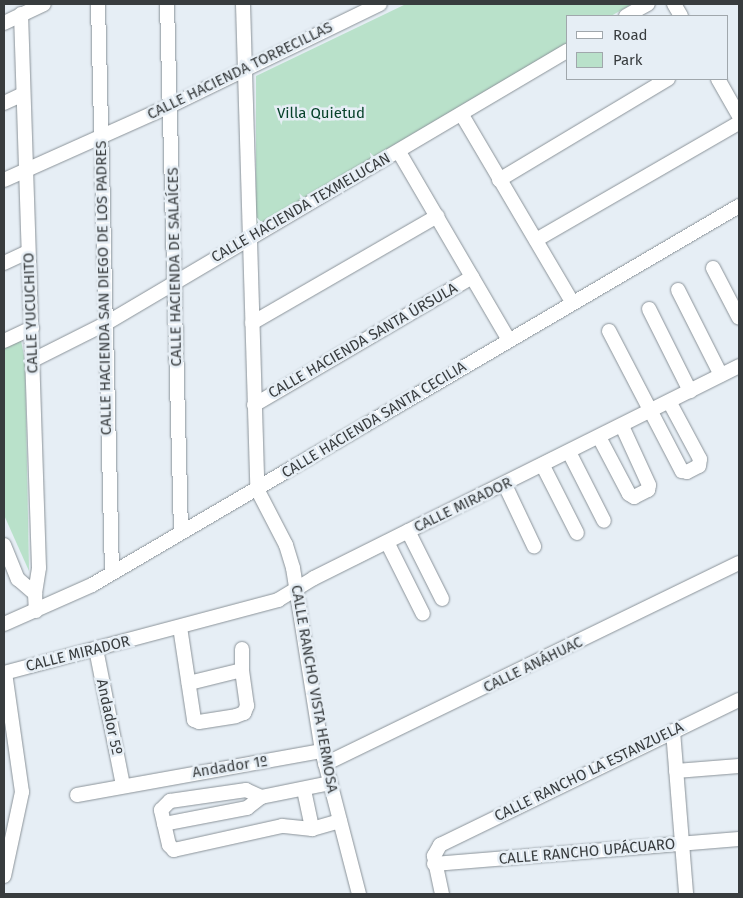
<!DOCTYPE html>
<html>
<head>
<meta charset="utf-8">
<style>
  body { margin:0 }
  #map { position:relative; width:743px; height:898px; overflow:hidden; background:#e6eef5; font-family:"Fira Sans",sans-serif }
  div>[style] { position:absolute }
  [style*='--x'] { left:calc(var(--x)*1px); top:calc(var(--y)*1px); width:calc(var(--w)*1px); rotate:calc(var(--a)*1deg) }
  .green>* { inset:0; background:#b9e1ca }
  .roads { filter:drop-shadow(0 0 1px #8b9399) drop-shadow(0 0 1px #8b9399) }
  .minor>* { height:14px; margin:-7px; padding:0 7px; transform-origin:7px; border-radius:7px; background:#fff }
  span { translate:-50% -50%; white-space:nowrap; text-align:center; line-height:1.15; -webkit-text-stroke:5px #e6eef5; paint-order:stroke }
  .street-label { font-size:15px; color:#383c3e }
  .park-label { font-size:15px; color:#07422a }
  .frame { position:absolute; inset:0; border:5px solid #383c3e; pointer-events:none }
  .legend { position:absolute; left:566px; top:15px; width:162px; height:65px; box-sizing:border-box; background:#e6eef5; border:1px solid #a0a7ac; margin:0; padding:6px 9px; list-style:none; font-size:15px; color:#383c3e }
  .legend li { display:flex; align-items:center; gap:10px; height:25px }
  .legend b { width:25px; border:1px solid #a0a7ac }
</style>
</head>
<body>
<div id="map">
  <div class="green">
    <i style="clip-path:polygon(406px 4px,632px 4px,611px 16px,567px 16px,567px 43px,256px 226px,256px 76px)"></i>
    <i style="clip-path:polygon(21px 340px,25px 361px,29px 571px,4px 515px,4px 348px)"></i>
  </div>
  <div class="roads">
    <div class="minor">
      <i style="--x:98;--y:4;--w:568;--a:88.59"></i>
      <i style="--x:167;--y:4;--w:526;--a:88.48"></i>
      <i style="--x:243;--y:4;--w:485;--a:88.3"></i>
      <i style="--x:257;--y:489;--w:63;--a:62.6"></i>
      <i style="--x:286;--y:545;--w:24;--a:73"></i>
      <i style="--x:293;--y:568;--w:185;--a:81"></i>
      <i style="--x:322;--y:751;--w:148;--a:75.5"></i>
      <i style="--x:674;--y:4;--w:14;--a:60"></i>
      <i style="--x:21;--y:14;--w:554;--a:88.14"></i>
      <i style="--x:39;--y:568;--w:26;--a:99"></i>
      <i style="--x:35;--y:594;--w:17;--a:87"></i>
      <i style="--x:626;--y:16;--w:25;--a:-29"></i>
      <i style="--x:4;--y:23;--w:44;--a:-25.4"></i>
      <i style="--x:718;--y:79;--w:43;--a:60.4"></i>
      <i style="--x:4;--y:103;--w:21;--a:-25"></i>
      <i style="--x:462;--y:115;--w:217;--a:59.5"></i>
      <i style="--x:399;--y:152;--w:218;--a:59.7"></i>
      <i style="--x:4;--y:180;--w:184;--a:-24.1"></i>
      <i style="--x:172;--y:105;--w:231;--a:-25.9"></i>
      <i style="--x:499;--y:180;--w:197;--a:-30.9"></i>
      <i style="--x:536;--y:240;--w:234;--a:-30"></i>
      <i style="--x:4;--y:263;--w:26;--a:-25"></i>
      <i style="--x:713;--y:268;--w:56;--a:62.5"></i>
      <i style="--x:678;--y:290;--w:95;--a:63.2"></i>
      <i style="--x:649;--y:309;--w:92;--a:63.4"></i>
      <i style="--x:252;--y:323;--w:214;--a:-30"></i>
      <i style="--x:609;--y:331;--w:158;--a:62.5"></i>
      <i style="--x:682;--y:471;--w:5;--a:11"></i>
      <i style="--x:687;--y:472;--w:13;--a:-27"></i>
      <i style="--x:699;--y:466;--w:7;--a:-82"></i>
      <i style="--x:700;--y:459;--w:64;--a:-118.2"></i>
      <i style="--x:4;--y:341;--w:31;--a:-25"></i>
      <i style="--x:33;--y:360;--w:80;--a:-26.6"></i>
      <i style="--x:105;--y:324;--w:537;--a:-30.58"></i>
      <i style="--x:254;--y:405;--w:253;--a:-30.4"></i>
      <i style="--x:599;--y:437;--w:64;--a:62.2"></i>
      <i style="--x:629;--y:494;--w:6;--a:31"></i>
      <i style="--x:634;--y:497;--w:16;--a:-27"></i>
      <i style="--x:648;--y:490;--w:5;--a:-79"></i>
      <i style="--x:649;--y:485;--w:65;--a:-114.6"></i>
      <i style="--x:569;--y:452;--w:77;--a:63.1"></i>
      <i style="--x:543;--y:466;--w:75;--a:63.1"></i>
      <i style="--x:505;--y:485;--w:68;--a:64.6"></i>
      <i style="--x:408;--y:531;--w:76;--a:63.4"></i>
      <i style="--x:387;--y:542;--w:80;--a:63.4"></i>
      <i style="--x:4;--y:545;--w:37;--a:68"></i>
      <i style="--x:18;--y:579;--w:23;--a:41"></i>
      <i style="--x:4;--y:624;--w:96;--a:-23.9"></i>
      <i style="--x:92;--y:585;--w:750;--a:-30.36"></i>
      <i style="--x:180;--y:627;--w:94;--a:81.4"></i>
      <i style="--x:194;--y:720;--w:5;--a:22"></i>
      <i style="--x:199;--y:722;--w:37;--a:-9"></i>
      <i style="--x:236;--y:716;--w:9;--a:-21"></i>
      <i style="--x:244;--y:713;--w:8;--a:-67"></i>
      <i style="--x:247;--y:706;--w:36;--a:-98"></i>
      <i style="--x:242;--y:670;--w:55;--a:166.2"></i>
      <i style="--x:96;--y:649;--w:139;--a:78.8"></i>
      <i style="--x:242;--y:649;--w:21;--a:90"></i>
      <i style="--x:4;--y:673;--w:284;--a:-14.9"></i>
      <i style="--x:278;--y:600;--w:42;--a:-31.4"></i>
      <i style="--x:314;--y:578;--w:475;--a:-26.5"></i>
      <i style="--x:673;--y:731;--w:164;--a:85.4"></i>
      <i style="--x:325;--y:764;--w:460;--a:-25.9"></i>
      <i style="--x:676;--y:771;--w:63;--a:-4.5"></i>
      <i style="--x:304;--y:790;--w:40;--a:78"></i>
      <i style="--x:312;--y:829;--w:30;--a:-174"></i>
      <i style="--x:282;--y:826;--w:111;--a:167.5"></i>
      <i style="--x:174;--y:850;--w:7;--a:-135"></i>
      <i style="--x:169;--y:845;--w:36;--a:-103"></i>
      <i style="--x:161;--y:810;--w:13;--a:-45"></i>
      <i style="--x:170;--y:801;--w:77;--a:-8.2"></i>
      <i style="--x:246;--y:790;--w:17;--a:25"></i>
      <i style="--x:261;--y:797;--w:70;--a:-11.5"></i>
      <i style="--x:77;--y:795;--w:249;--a:-10.2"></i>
      <i style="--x:164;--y:824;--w:85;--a:-10.9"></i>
      <i style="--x:247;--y:808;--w:18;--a:-38"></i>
      <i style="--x:312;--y:829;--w:29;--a:-16"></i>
      <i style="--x:434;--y:864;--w:306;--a:-4.7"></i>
      <i style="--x:4;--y:876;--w:86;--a:-77.9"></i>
      <i style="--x:22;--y:792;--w:120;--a:-98.1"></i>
      <i style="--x:442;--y:894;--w:39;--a:-102"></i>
      <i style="--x:434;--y:856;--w:13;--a:-61"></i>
      <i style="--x:440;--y:845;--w:332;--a:-25.9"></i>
    </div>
  </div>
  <div class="street-label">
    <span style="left:240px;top:71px;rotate:-26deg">CALLE HACIENDA TORRECILLAS</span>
    <span style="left:301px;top:208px;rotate:-30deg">CALLE HACIENDA TEXMELUCAN</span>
    <span style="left:175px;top:267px;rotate:-91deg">CALLE HACIENDA DE SALAÍCES</span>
    <span style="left:104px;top:288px;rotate:-91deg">CALLE HACIENDA SAN DIEGO DE LOS PADRES</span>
    <span style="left:31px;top:313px;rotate:-92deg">CALLE YUCUCHITO</span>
    <span style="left:363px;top:341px;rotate:-30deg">CALLE HACIENDA SANTA ÚRSULA</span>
    <span style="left:374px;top:420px;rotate:-31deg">CALLE HACIENDA SANTA CECILIA</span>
    <span style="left:463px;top:505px;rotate:-26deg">CALLE MIRADOR</span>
    <span style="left:78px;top:654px;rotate:-14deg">CALLE MIRADOR</span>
    <span style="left:533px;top:665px;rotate:-26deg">CALLE ANÁHUAC</span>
    <span style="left:314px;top:689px;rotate:80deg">CALLE RANCHO VISTA HERMOSA</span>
    <span style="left:109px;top:717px;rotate:78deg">Andador 5º</span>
    <span style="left:230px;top:767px;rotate:-9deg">Andador 1º</span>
    <span style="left:589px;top:772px;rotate:-26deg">CALLE RANCHO LA ESTANZUELA</span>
    <span style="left:587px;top:852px;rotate:-5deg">CALLE RANCHO UPÁCUARO</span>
  </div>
  <div class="park-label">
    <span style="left:321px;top:114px">Villa Quietud</span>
  </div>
  <div class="frame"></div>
  <ul class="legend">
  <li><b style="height:6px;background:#fff"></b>Road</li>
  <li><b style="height:14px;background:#b9e1ca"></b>Park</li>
  </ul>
</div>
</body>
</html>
